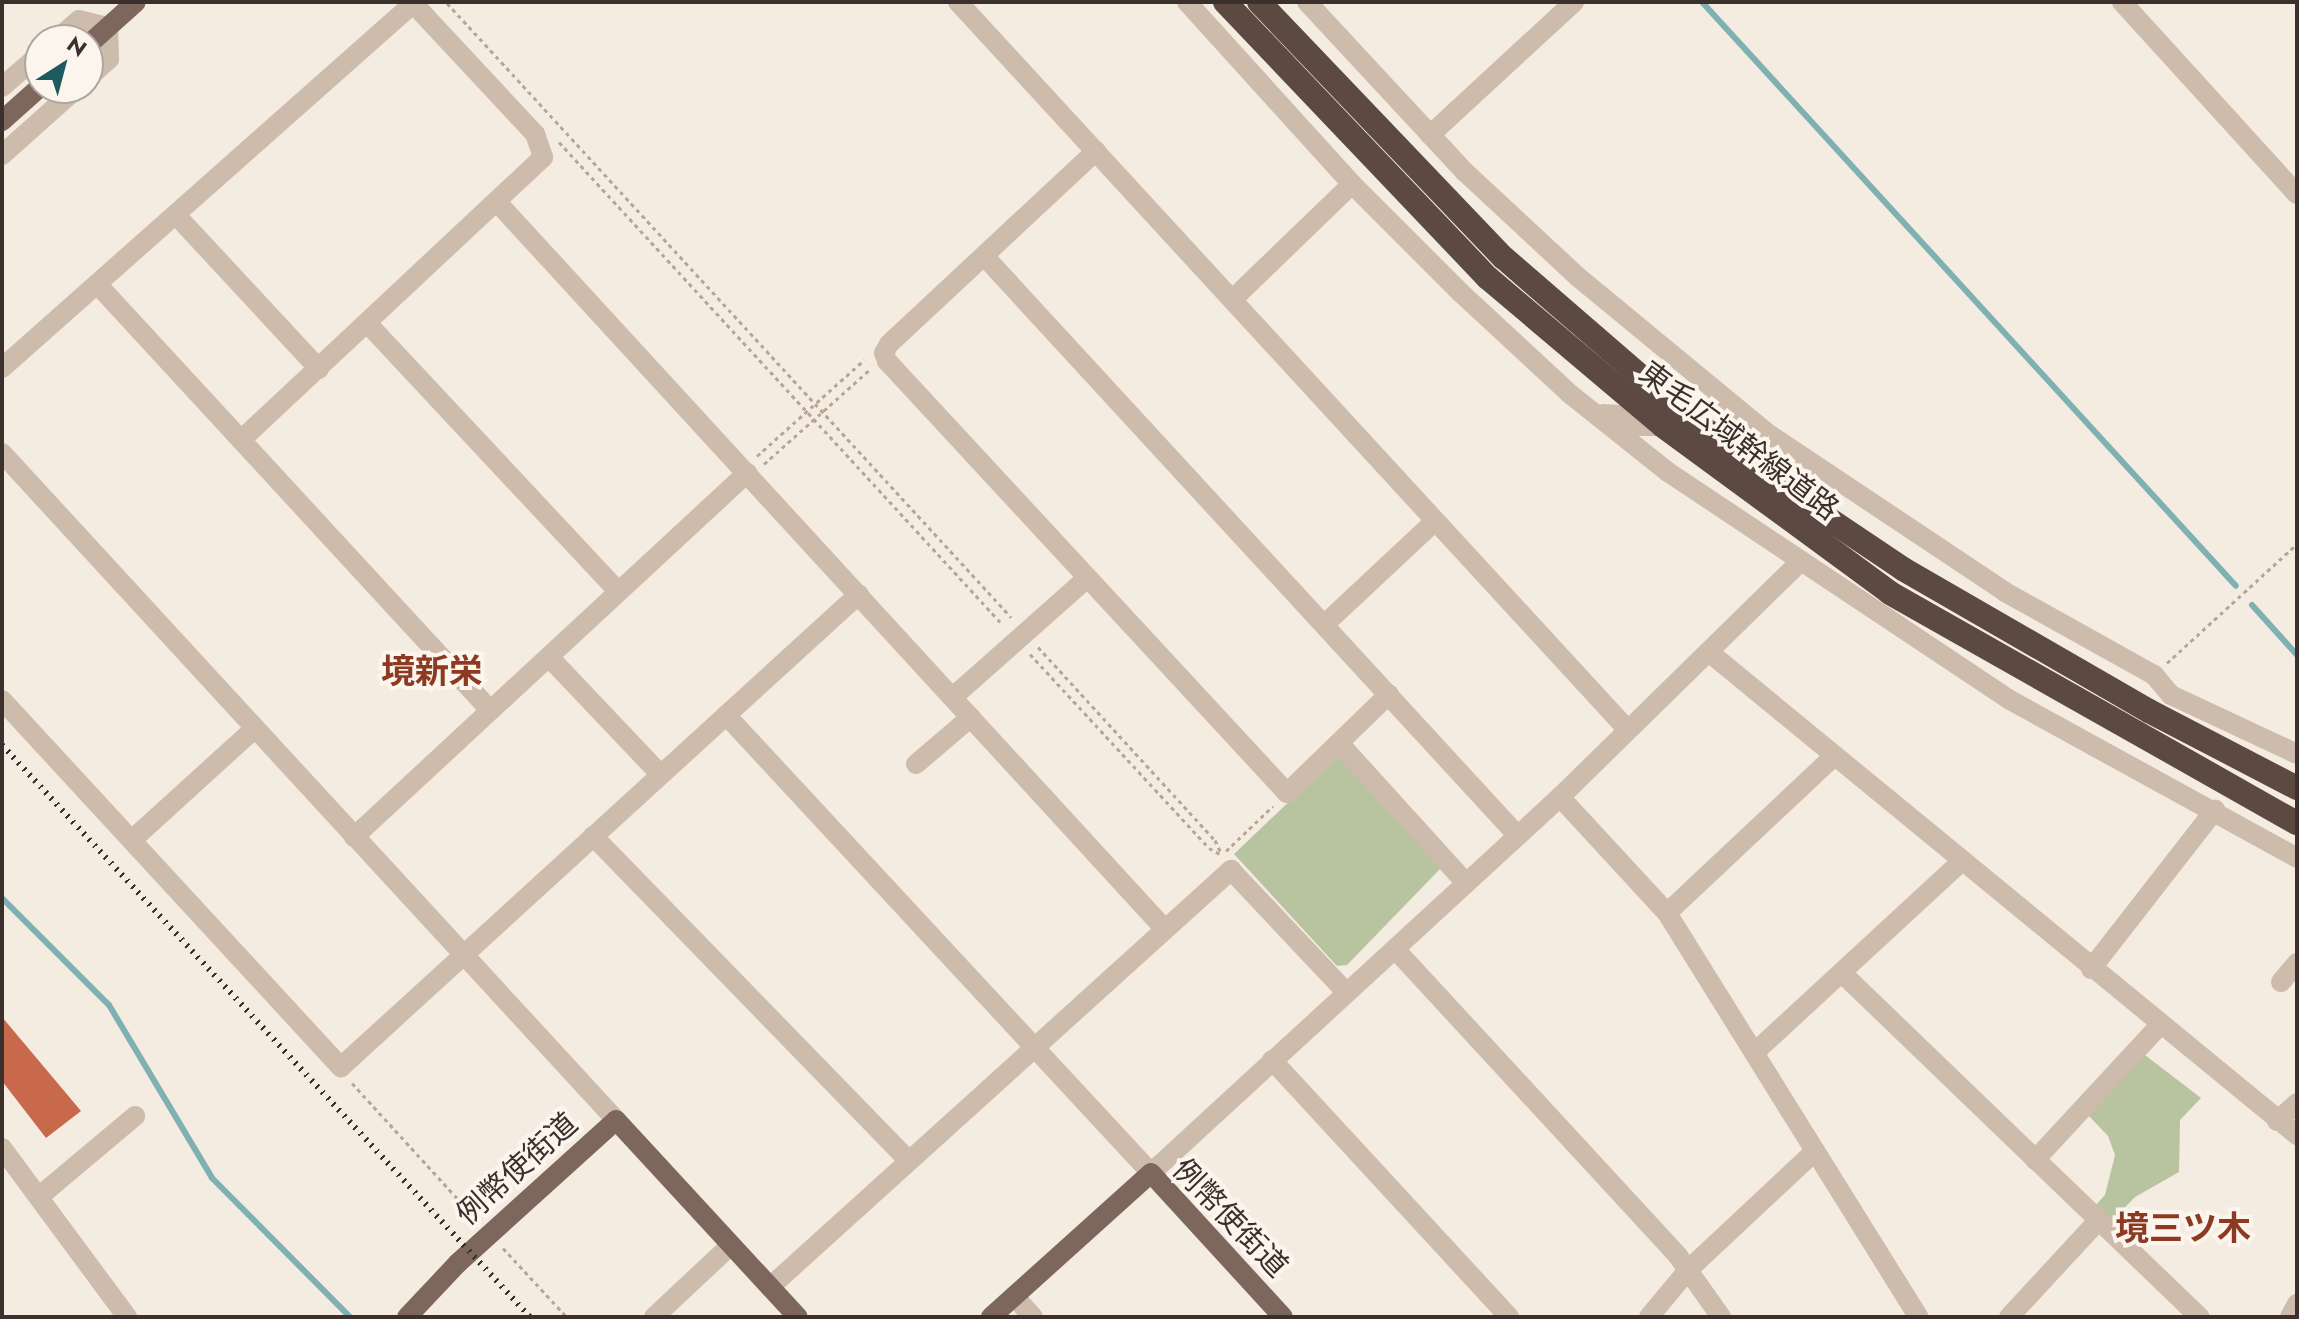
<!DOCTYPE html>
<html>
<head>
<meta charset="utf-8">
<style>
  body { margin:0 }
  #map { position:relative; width:2299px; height:1319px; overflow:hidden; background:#f4ebe1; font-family:Jost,"Noto Sans JP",sans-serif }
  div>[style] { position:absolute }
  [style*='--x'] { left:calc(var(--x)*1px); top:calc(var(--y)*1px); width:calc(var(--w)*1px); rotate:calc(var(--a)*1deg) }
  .green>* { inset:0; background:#b8c4a0 }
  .stream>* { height:6px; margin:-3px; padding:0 3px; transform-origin:3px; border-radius:3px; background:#7fb0b2 }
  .building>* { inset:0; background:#c8694b }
  .path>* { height:3px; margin-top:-1.5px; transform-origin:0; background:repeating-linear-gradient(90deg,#b9a596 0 4px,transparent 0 8px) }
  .minor>* { height:20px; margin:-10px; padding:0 10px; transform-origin:10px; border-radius:10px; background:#cdbbac }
  .major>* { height:20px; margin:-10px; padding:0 10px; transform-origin:10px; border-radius:10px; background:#7d675c }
  .highway>* { height:24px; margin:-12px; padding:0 12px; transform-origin:12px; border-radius:12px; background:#5c4a42 }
  .rail>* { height:6px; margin-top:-3px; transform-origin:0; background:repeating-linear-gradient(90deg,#3b302b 0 2px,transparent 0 8px) }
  span { translate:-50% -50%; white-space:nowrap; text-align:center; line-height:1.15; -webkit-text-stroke:8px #fbf5ee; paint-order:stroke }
  .street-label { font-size:30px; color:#3b302b }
  .quarter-label { font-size:34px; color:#8c3b22; font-weight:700 }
  .frame { position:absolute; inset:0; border:4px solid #3b302b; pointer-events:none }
  .north { position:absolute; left:24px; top:24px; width:80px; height:80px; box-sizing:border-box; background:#fbf5ee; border:2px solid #aea6a0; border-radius:50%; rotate:36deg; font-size:22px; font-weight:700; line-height:32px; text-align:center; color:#3b302b }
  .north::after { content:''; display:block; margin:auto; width:28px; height:36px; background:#1f5a5e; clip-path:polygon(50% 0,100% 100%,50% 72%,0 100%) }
</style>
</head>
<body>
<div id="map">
  <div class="green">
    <i style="clip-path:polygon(1336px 757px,1344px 759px,1442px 867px,1347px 965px,1337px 966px,1234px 854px)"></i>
    <i style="clip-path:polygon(2145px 1055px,2201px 1098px,2180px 1120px,2179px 1172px,2135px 1197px,2111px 1222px,2095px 1206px,2105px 1195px,2115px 1155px,2108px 1136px,2088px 1115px)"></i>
  </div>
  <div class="stream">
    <i style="--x:1702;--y:2;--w:791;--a:47.56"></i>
    <i style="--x:2252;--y:605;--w:67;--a:48"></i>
    <i style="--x:2;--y:898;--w:151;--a:45"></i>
    <i style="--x:109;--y:1005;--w:201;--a:59.2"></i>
    <i style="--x:212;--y:1178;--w:196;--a:45.2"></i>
  </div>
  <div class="building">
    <i style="clip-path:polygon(2px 1017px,81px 1111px,46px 1138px,2px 1081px)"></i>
  </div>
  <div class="path">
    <i style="--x:447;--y:3;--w:834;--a:47.43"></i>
    <i style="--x:559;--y:142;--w:656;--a:47.41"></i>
    <i style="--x:757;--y:456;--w:144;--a:-41.9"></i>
    <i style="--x:764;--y:464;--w:141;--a:-41.8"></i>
    <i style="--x:1038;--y:647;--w:262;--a:47.5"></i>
    <i style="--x:1215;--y:840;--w:14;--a:65"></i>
    <i style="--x:1030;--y:654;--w:264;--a:47.3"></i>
    <i style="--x:1209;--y:848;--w:13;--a:29"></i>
    <i style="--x:2167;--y:663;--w:176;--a:-42.5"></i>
    <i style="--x:1226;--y:851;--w:65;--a:-43.8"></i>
    <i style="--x:352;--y:1083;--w:184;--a:47.6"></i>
    <i style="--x:503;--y:1248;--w:94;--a:47.2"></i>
  </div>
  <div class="minor">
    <i style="--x:958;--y:2;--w:988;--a:47.38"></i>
    <i style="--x:1187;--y:2;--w:246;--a:47.8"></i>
    <i style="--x:1352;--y:184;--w:154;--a:45"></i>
    <i style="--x:1461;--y:293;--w:149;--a:42.8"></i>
    <i style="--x:1570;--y:394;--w:125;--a:38.5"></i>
    <i style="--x:1668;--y:472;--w:411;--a:33.7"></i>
    <i style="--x:2010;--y:700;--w:328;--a:28.8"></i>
    <i style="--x:1307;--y:2;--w:232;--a:47.1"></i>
    <i style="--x:1465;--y:172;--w:154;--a:42.9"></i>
    <i style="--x:1578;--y:277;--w:249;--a:39.5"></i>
    <i style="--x:1770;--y:435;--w:283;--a:33.7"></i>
    <i style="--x:2005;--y:592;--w:171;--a:29.1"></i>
    <i style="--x:2154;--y:675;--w:26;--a:50"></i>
    <i style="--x:2171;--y:695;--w:139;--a:25.1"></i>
    <i style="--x:2122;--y:2;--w:260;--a:47.7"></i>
    <i style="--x:56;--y:40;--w:30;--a:-41"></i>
    <i style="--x:79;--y:20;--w:30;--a:14"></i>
    <i style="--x:108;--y:27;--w:32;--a:88"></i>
    <i style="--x:109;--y:59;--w:28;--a:138"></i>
    <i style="--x:2;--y:87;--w:50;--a:-41"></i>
    <i style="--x:1430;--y:135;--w:196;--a:-42.7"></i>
    <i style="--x:1096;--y:151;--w:283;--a:137"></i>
    <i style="--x:889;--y:344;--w:10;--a:119"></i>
    <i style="--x:884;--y:353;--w:9;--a:69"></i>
    <i style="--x:887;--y:361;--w:589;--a:47.2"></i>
    <i style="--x:1287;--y:793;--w:142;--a:-44.1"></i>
    <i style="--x:2;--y:155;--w:101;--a:-41.8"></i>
    <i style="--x:497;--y:202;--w:986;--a:47.43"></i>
    <i style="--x:176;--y:215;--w:210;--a:47.1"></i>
    <i style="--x:985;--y:257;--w:786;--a:47.37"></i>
    <i style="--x:98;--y:285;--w:578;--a:47.31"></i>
    <i style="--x:1234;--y:298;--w:164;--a:-44"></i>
    <i style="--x:368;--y:324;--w:366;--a:46.9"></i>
    <i style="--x:2;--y:368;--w:552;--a:-41.55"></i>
    <i style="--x:1603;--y:414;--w:17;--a:3"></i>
    <i style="--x:1620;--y:415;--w:18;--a:38"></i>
    <i style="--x:1634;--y:426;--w:29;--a:0"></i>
    <i style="--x:241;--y:440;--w:414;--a:-43.1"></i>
    <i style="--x:543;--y:157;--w:24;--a:-109"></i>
    <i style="--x:535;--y:134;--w:180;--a:-133"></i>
    <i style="--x:2;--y:453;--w:907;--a:47.37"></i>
    <i style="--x:1326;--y:623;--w:149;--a:-43.1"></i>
    <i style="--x:1710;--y:653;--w:760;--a:39.39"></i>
    <i style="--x:549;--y:657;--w:161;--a:46.5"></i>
    <i style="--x:953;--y:697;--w:179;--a:-41.6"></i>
    <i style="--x:2;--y:700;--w:500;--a:47.3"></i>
    <i style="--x:341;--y:1067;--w:701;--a:-42.4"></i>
    <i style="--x:726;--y:715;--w:625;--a:47.14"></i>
    <i style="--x:1151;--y:1173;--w:556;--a:-42.59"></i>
    <i style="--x:1560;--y:797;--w:334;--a:-44.4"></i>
    <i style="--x:1339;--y:743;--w:189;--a:47.8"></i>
    <i style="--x:916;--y:764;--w:72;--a:-40.5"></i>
    <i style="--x:1560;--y:797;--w:158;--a:47.3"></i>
    <i style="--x:1667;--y:913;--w:476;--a:58.1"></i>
    <i style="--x:593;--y:836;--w:453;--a:45.8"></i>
    <i style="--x:354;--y:837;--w:536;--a:-42.81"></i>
    <i style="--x:132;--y:840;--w:166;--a:-42.3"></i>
    <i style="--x:1667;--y:913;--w:229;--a:-43.2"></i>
    <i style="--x:1395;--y:949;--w:418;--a:47.3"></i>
    <i style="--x:1678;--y:1256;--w:75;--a:54.8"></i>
    <i style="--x:2091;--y:969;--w:202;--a:-52.1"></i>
    <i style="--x:1844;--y:975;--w:494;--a:43.9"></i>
    <i style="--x:2281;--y:982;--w:25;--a:-50"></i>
    <i style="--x:1755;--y:1052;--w:282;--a:-42.7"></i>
    <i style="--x:1272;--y:1060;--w:350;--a:47.3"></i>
    <i style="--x:2277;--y:1121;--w:27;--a:-42"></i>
    <i style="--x:2;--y:1148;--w:210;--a:53.5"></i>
    <i style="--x:2035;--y:1160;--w:184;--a:-47.2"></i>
    <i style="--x:41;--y:1195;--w:123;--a:-40"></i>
    <i style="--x:770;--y:1287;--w:622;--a:-42.13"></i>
    <i style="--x:1231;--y:870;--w:168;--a:46.7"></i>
    <i style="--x:1014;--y:1296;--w:28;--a:48"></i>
    <i style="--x:654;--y:1317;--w:105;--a:-43.1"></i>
    <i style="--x:1649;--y:1317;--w:61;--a:-50.3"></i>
    <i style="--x:1688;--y:1270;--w:173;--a:-43.1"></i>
    <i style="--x:2009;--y:1317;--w:131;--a:-47.2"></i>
    <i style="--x:2290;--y:1317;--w:15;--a:-62"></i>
  </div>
  <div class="major">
    <i style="--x:88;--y:45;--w:64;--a:-41.9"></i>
    <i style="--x:2;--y:121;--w:51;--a:-41.8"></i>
    <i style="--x:407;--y:1317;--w:74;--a:-46.6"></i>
    <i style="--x:458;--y:1263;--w:213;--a:-42.1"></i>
    <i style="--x:616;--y:1120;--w:268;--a:47.3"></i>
    <i style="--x:991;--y:1317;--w:215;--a:-42"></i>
    <i style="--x:1151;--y:1173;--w:195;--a:47.5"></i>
  </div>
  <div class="highway">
    <i style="--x:1225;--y:2;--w:381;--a:46.4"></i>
    <i style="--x:1488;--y:278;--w:229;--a:40.2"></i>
    <i style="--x:1663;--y:426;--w:282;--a:36.3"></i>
    <i style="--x:1890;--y:593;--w:467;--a:29.5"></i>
    <i style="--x:1259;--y:2;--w:354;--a:46.3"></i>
    <i style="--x:1504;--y:258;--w:229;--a:40.9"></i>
    <i style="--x:1677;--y:408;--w:138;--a:37"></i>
    <i style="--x:1787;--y:491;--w:140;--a:33.9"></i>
    <i style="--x:1903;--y:569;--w:284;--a:30"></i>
    <i style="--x:2149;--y:711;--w:167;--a:27.5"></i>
  </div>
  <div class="rail">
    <i style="--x:2;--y:745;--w:778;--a:47.29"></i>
  </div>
  <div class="street-label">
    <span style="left:1739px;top:441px;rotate:37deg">東毛広域幹線道路</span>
    <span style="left:517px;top:1169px;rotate:-42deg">例幣使街道</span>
    <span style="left:1230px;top:1218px;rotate:46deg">例幣使街道</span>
  </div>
  <div class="quarter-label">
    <span style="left:432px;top:672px">境新栄</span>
    <span style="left:2183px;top:1229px">境三ツ木</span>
  </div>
  <div class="frame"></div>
  <div class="north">N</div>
</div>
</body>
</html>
